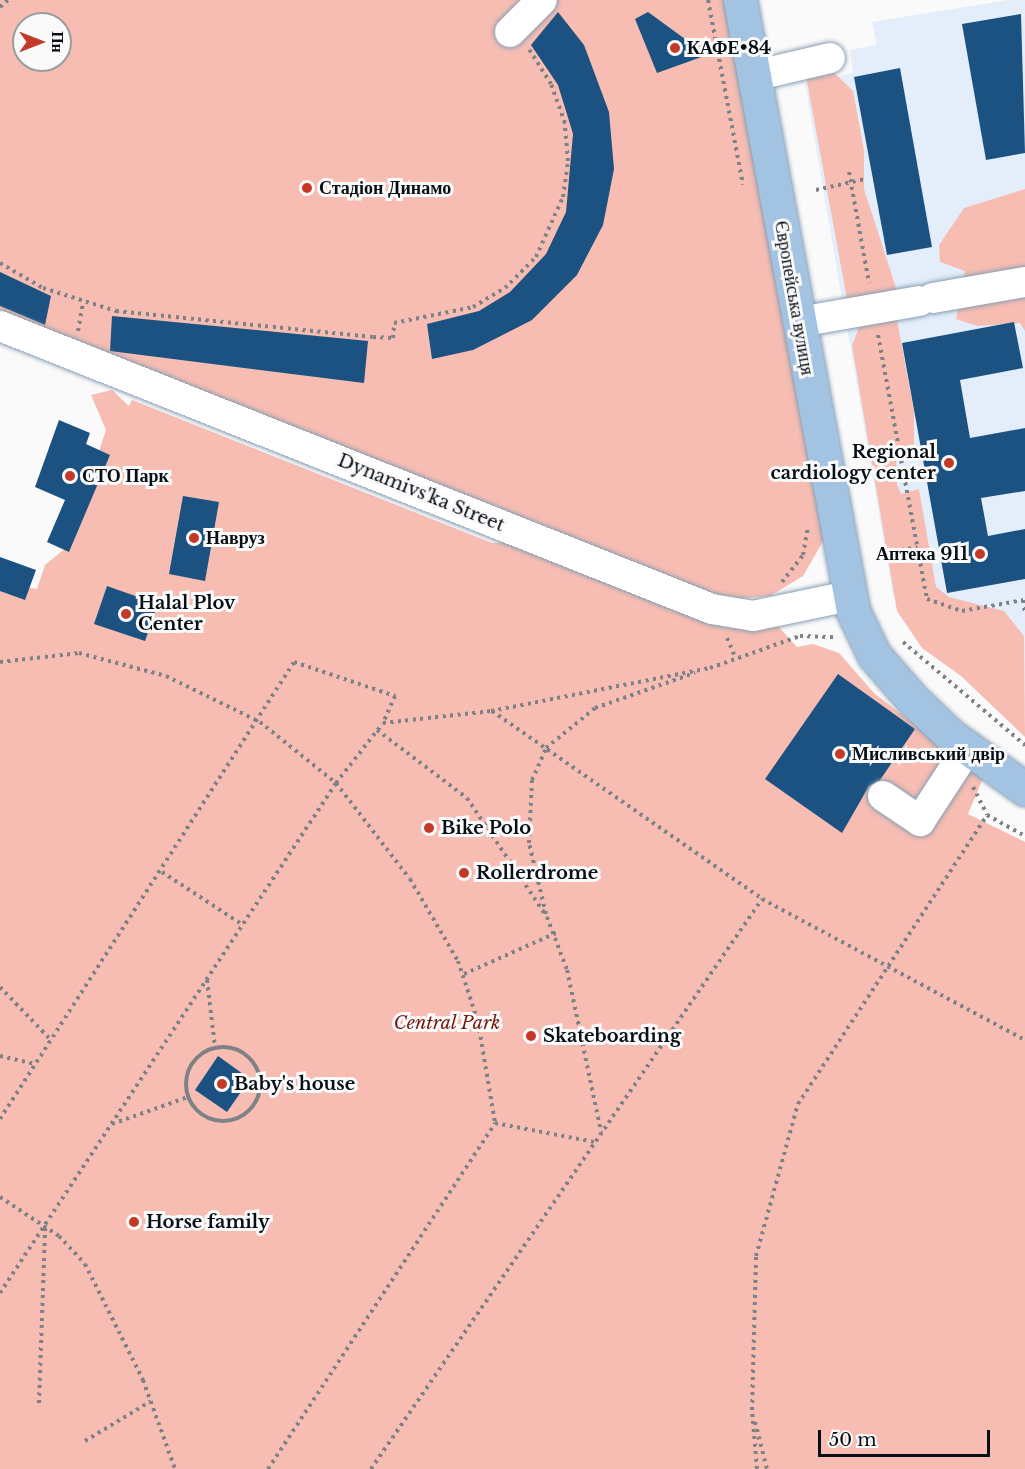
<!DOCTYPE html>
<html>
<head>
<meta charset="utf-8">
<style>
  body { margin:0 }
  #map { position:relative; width:1025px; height:1469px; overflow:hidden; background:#fafafa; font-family:"Libre Baskerville",serif }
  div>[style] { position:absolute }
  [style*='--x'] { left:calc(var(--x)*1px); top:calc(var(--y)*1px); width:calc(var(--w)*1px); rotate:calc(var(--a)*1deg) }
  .built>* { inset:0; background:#e3eefa }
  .green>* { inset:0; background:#f7bdb2 }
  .building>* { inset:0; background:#1b5281 }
  .path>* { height:4px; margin-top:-2px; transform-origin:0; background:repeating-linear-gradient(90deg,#7e8286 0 3px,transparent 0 7.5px) }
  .path>.ring { margin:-2px; padding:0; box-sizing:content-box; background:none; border:4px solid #7e8286; border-radius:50% }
  .roads { filter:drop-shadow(0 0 2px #889eb4) drop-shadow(0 0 2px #889eb4) }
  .minor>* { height:30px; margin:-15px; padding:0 15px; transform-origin:15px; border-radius:15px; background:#fff }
  .major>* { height:33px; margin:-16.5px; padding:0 16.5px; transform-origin:16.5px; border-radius:16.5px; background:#a3c3e2 }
  .dots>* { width:16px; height:16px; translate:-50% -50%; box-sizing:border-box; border:3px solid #fafafa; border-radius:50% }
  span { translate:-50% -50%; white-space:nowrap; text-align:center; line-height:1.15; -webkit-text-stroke:6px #fafafa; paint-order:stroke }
  .poi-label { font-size:18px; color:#070e16; font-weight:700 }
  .left { translate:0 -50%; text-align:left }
  .right { translate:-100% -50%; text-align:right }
  .street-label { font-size:18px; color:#070e16 }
  .park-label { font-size:18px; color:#72170d; font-style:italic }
  .north { position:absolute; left:12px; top:12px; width:60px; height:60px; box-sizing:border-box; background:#fafafa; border:2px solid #999c9f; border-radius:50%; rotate:90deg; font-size:16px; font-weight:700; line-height:24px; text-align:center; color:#070e16 }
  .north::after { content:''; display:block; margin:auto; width:21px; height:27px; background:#c43827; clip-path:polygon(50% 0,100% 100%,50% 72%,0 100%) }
  .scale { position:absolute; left:818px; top:1430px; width:172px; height:27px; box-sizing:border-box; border:3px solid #070e16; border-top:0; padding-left:8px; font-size:18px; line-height:21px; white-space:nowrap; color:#070e16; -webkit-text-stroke:4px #fafafa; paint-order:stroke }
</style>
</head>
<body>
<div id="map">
  <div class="built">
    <i style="clip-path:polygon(1008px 0,1025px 0,1025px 712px,893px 596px,805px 83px,853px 73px,850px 50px,877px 45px,872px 22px)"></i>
  </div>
  <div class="green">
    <i style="clip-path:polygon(evenodd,0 0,736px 0,826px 536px,803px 576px,770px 596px,726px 600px,0 312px,0 0,24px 24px,60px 24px,60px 60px,24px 60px,24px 24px)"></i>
    <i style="clip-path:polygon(824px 63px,853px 91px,864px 150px,864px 189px,897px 291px,847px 299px,806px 76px)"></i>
    <i style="clip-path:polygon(1025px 189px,1025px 331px,1020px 323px,977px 326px,956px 319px,965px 271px,940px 262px,939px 245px,964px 208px)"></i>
    <i style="clip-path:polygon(885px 318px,897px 320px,914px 411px,914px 450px,896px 458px,897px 485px,901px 494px,919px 489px,936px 587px,949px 597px,1004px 611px,1024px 636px,1025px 737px,961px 676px,922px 648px,897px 611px,852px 346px,862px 319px)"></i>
    <i style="clip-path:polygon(112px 390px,129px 406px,132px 400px,492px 543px,527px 541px,775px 623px,797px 647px,813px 644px,839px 653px,874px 693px,983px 778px,968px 814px,1025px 842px,1025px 1469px,0 1469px,0 582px,37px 589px,45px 565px,67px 547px,106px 430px,91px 395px)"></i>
  </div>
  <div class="building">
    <i style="clip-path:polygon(558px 12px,584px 45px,609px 112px,614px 169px,603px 225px,577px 275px,532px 320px,473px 350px,432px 359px,427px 324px,479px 311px,510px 292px,546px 254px,566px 212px,573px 134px,558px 85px,531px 45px)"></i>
    <i style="clip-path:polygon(648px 12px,707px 55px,657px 73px,635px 19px)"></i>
    <i style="clip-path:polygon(1021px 14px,1025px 153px,986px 160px,962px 24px)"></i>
    <i style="clip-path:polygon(900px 68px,932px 247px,887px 255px,854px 77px)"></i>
    <i style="clip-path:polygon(0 272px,51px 296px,45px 325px,0 306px)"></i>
    <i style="clip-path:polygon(112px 316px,368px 341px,364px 383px,110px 351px)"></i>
    <i style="clip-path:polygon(1014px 322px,1023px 368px,960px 380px,970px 438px,1025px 428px,1025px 491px,981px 498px,988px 536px,1025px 529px,1025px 579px,947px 593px,902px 343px)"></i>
    <i style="clip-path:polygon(59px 420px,90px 433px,86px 444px,110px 455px,69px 552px,47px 542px,65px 500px,35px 487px)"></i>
    <i style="clip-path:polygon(183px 496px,219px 502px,205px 581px,169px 574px)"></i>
    <i style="clip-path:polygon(0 557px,36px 570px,25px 600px,0 591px)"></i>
    <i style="clip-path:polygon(107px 586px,158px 604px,145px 641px,94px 624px)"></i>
    <i style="clip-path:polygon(838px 674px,915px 729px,880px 780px,869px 786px,842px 833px,765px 779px)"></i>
    <i style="clip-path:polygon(218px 1056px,250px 1079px,227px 1112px,195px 1090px)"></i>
  </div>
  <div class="path">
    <i style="--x:708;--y:0;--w:188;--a:79.3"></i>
    <i style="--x:0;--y:7;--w:11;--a:-41"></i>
    <i style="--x:849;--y:172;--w:113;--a:79.8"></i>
    <i style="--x:816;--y:190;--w:50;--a:-12.7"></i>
    <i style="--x:0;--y:263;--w:50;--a:30.2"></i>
    <i style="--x:43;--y:288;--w:77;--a:17.5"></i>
    <i style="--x:116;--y:311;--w:258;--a:5.8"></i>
    <i style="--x:373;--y:337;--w:20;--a:3"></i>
    <i style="--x:393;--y:338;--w:15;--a:-86"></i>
    <i style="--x:394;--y:323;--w:81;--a:-11.4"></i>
    <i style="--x:473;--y:307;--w:37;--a:-31"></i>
    <i style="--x:505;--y:288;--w:44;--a:-45"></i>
    <i style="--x:536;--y:257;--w:66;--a:-65.8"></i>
    <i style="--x:563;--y:197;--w:36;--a:-82"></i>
    <i style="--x:568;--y:161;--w:38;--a:-95"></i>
    <i style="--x:565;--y:123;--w:41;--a:-109.7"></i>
    <i style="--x:551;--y:84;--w:41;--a:-122.2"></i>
    <i style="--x:78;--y:331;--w:29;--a:-80"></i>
    <i style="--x:878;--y:335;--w:269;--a:79.5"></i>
    <i style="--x:927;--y:599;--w:37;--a:19"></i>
    <i style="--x:962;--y:611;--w:62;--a:-10.2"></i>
    <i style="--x:1023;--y:600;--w:13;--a:81"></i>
    <i style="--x:904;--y:472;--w:20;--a:-11"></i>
    <i style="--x:879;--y:554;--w:39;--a:-10"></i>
    <i style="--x:782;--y:582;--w:34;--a:-52"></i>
    <i style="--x:803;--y:555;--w:27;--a:-80"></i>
    <i style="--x:727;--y:638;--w:21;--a:67"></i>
    <i style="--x:903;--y:642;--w:160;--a:40.2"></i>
    <i style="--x:0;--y:662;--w:80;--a:-6.5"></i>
    <i style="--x:79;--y:653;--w:90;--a:14.8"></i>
    <i style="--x:166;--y:676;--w:105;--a:26.1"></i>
    <i style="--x:260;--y:722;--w:97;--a:38.8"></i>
    <i style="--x:336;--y:783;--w:121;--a:52.4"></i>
    <i style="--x:410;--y:879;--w:95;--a:59.7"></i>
    <i style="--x:458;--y:961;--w:64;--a:71.8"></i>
    <i style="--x:478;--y:1022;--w:102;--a:80.4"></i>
    <i style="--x:492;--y:711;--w:329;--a:34.8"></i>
    <i style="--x:762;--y:899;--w:298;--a:28.2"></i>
    <i style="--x:377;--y:730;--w:113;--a:37.1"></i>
    <i style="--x:467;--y:798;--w:143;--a:56.1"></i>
    <i style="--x:547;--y:917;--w:57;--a:69.3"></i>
    <i style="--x:567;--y:970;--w:166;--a:78.1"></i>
    <i style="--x:973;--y:787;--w:31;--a:63"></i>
    <i style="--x:987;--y:815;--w:43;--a:28.9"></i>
    <i style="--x:162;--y:872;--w:97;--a:33.2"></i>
    <i style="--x:546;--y:914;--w:73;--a:-103.5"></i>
    <i style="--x:529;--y:843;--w:63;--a:-87.3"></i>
    <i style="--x:532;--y:780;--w:35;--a:-66"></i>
    <i style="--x:546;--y:748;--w:63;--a:-39.2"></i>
    <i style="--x:595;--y:708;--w:106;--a:-19.3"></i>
    <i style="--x:464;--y:974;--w:101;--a:-24"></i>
    <i style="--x:207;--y:980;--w:67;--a:83.2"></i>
    <i style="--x:0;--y:987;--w:75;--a:46.1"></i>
    <i class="ring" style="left:186px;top:1047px;width:70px;height:70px"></i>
    <i style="--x:0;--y:1056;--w:37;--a:13"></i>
    <i style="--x:0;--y:1119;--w:543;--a:-57.25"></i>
    <i style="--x:294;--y:662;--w:107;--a:18.6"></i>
    <i style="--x:395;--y:696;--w:30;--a:114"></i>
    <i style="--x:112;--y:1124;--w:81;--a:-19.6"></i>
    <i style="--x:0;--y:1197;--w:71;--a:33.5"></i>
    <i style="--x:59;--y:1236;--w:38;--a:47"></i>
    <i style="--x:85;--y:1264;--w:130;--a:63.4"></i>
    <i style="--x:143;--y:1380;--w:95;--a:70.2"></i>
    <i style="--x:0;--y:1293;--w:611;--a:-56.62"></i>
    <i style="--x:336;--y:783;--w:76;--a:-51.9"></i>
    <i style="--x:383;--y:723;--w:109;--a:-6.3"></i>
    <i style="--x:491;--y:711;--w:223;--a:-11.1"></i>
    <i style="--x:710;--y:668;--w:96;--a:-19.6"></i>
    <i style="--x:800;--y:636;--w:36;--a:2"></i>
    <i style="--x:39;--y:1403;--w:176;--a:-88"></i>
    <i style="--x:755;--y:1422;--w:49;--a:75.7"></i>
    <i style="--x:85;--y:1441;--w:77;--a:-31.2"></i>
    <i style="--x:268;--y:1469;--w:414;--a:-56.7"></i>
    <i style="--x:495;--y:1123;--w:102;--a:10.8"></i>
    <i style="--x:371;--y:1469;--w:691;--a:-55.55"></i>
    <i style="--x:757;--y:1469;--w:59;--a:-94.8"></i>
    <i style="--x:752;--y:1410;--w:154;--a:-88.5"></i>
    <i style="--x:756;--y:1256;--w:158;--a:-74.6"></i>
    <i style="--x:798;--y:1104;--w:345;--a:-56.8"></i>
  </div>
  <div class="roads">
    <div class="minor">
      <i style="--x:510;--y:32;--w:45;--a:-45"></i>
      <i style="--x:754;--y:76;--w:78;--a:-13.3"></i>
      <i style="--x:933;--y:298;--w:93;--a:-9.9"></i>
      <i style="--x:799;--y:322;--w:122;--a:-9.9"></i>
      <i style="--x:0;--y:326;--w:766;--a:21.68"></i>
      <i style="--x:712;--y:609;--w:42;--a:9.7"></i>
      <i style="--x:753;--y:616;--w:98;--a:-11.8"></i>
      <i style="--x:883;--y:796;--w:45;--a:34"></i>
      <i style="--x:920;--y:821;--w:86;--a:-56.9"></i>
    </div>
    <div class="major">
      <i style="--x:740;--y:0;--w:621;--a:79.52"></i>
      <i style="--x:853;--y:611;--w:49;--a:64.5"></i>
      <i style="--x:874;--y:655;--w:60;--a:49.1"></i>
      <i style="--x:913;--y:700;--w:52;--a:43.5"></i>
      <i style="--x:951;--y:736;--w:91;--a:35.6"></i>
    </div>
  </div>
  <div class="dots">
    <i style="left:675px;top:48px;background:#c43827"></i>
    <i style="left:307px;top:188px;background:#c43827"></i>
    <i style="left:949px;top:463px;background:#c43827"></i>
    <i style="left:70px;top:476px;background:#c43827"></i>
    <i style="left:194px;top:538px;background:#c43827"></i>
    <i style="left:980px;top:554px;background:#c43827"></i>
    <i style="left:126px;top:614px;background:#c43827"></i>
    <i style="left:840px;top:754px;background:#c43827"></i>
    <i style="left:429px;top:828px;background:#c43827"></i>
    <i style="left:464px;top:873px;background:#c43827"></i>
    <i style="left:531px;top:1036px;background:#c43827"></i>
    <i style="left:222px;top:1084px;background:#c43827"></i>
    <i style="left:134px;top:1222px;background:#c43827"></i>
  </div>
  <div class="poi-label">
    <span class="left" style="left:687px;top:48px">КАФЕ•84</span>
    <span class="left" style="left:319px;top:188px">Стадіон Динамо</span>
    <span class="right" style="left:936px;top:463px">Regional<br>cardiology center</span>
    <span class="left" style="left:82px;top:476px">СТО Парк</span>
    <span class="left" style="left:206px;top:538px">Навруз</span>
    <span class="right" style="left:968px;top:554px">Аптека 911</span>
    <span class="left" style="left:138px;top:614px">Halal Plov<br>Center</span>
    <span class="left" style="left:852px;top:754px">Мисливський двір</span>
    <span class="left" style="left:441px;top:828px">Bike Polo</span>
    <span class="left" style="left:476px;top:873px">Rollerdrome</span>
    <span class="left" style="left:543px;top:1036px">Skateboarding</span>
    <span class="left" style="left:234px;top:1084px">Baby's house</span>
    <span class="left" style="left:146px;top:1222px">Horse family</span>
  </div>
  <div class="street-label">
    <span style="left:794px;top:298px;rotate:80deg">Європейська вулиця</span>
    <span style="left:421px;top:493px;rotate:22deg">Dynamivs'ka Street</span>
  </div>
  <div class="park-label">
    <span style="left:447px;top:1023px">Central Park</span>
  </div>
  <div class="north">Пн</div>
  <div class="scale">50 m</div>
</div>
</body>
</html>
